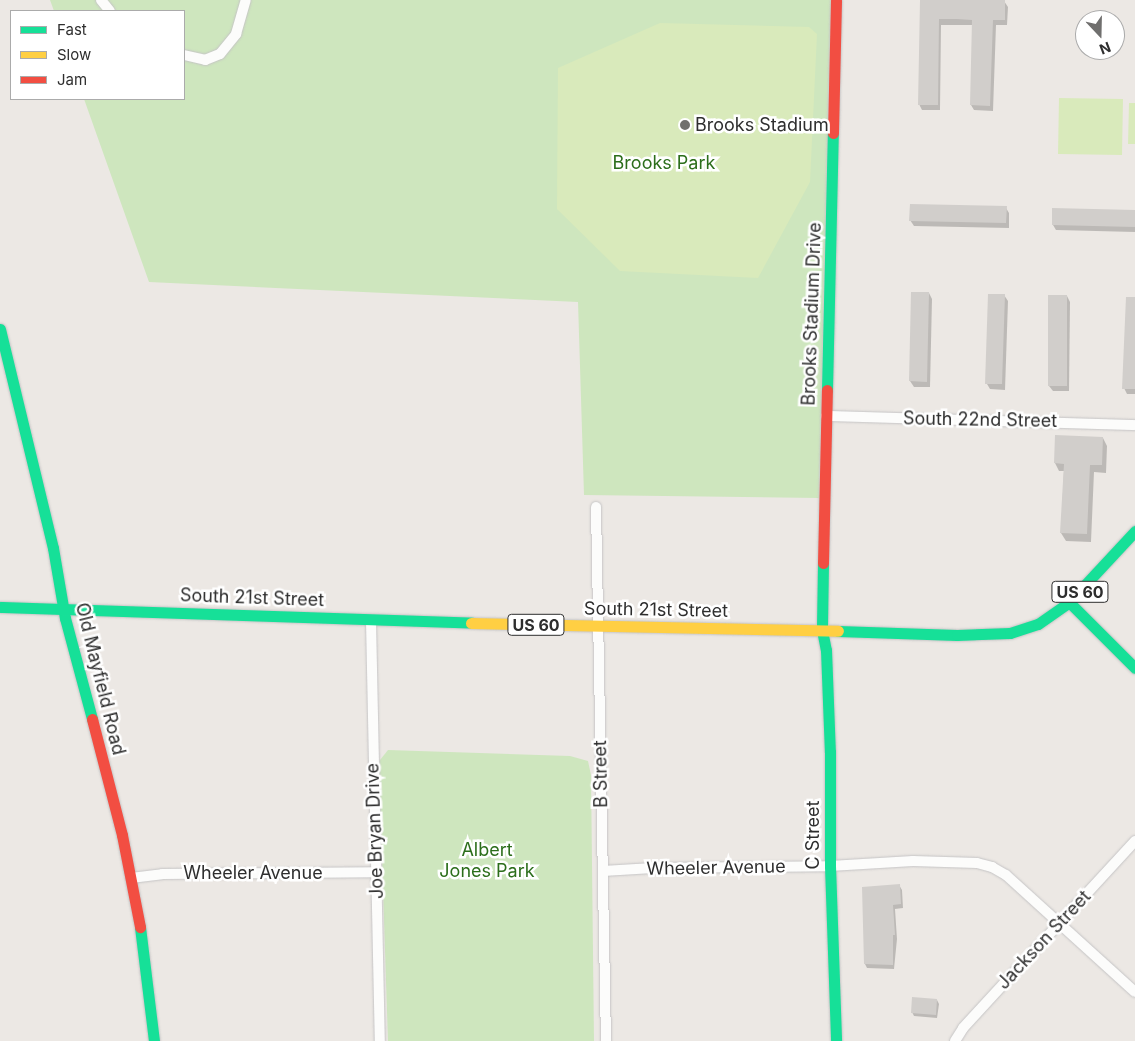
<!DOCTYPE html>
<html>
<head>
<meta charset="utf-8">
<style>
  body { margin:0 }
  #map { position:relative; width:1135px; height:1041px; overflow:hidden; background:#ece8e4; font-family:Inter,sans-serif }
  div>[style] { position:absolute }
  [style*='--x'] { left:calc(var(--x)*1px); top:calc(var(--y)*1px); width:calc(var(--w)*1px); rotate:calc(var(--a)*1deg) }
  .green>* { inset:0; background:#cee6be }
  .pitch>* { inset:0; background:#d9eabb }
  .shadow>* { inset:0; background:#0003 }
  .building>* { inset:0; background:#d1cecb }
  .roads { filter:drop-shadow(0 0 1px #c5c4c5) drop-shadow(0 0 1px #c5c4c5) }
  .street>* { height:10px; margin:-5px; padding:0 5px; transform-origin:5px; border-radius:5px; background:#fcfcfb }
  .fast>* { height:11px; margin:-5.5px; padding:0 5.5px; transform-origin:5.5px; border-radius:5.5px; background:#16e098 }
  .slow>* { height:11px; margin:-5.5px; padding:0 5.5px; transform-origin:5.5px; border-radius:5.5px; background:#ffcf43 }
  .jam>* { height:11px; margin:-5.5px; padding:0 5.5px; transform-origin:5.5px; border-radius:5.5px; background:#f24e42 }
  .dots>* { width:14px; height:14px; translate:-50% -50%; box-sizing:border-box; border:2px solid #fff; border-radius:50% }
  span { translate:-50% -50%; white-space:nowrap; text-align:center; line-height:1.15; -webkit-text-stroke:5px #fff; paint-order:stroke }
  .shield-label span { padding:1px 4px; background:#fff; border:1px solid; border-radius:4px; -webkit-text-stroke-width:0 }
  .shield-label { font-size:16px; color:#2e2e2e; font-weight:700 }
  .poi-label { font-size:18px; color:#2e2e2e }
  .left { translate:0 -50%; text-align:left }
  .park-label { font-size:18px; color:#2c6e1b }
  .street-label { font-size:18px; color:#2e2e2e }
  .legend { position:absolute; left:10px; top:10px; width:175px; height:90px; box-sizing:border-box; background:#fff; border:1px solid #ababab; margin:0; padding:6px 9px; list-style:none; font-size:15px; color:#2e2e2e }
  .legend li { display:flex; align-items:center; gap:10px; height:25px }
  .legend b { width:25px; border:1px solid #ababab }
  .north { position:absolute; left:1075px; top:10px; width:50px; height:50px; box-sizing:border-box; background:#fff; border:1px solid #ababab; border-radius:50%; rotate:159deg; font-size:14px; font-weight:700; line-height:20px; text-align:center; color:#2e2e2e }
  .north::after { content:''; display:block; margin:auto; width:18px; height:22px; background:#706f6e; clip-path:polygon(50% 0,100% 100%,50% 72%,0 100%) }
</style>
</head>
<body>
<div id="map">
  <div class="green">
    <i style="clip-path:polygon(50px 0,831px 0,819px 498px,584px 495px,578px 302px,149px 282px,84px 99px,184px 99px,184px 11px,54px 11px)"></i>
    <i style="clip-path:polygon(388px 750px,570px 756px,588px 761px,591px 775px,594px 1041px,388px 1041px,379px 767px,380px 760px)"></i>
  </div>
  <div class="pitch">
    <i style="clip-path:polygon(660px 23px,809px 27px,817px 34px,810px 182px,758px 278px,620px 271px,557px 209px,558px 68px)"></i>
    <i style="clip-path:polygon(1059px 98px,1123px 99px,1122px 155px,1058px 154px)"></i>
    <i style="clip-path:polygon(1129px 103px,1135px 103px,1135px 144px,1128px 144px)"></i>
  </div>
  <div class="shadow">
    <i style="clip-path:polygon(922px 0,1004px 1px,1008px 7px,1007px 25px,996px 25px,993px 111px,974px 110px,971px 105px,973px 25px,941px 25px,940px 110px,922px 110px,919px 104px)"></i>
    <i style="clip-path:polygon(1006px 208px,1009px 213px,1009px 228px,914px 226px,910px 220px)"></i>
    <i style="clip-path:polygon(1135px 211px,1135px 232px,1056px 230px,1053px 225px)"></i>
    <i style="clip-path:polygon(929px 293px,932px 299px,930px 387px,914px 387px,910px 381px)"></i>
    <i style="clip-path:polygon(1004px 295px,1008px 301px,1005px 390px,990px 389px,987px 384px)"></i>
    <i style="clip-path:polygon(1067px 296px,1070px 302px,1069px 391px,1053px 391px,1049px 386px)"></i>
    <i style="clip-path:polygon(1135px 298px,1135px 394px,1127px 394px,1124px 388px)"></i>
    <i style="clip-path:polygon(1103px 438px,1107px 446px,1106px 473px,1094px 472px,1091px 542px,1066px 541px,1061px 533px,1064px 471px,1059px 471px,1055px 463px)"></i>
    <i style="clip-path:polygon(899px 885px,902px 890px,903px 908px,895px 909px,897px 939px,894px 969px,867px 968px,865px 964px)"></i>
    <i style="clip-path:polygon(937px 1000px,939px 1004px,937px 1018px,914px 1016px,912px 1012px)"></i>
  </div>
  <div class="building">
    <i style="clip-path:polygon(920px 0,1005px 0,1005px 20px,993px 20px,990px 106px,970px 105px,972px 20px,957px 19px,939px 19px,938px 105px,918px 105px)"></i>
    <i style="clip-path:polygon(910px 204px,1007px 206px,1006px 223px,909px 221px)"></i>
    <i style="clip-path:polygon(1052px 208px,1135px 210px,1135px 227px,1052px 225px)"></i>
    <i style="clip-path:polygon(911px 292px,929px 292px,927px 382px,909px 381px)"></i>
    <i style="clip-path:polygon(988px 294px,1005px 294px,1002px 384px,985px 384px)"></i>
    <i style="clip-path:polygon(1048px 295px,1067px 295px,1067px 386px,1048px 386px)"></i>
    <i style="clip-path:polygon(1126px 297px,1135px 297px,1135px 389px,1122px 389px)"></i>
    <i style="clip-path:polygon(1055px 435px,1103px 437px,1102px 465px,1090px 465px,1087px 534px,1060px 533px,1064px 464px,1054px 463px)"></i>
    <i style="clip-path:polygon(900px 884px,901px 904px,893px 905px,895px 935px,893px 935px,893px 965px,864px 964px,862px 887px)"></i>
    <i style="clip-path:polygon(912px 997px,937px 999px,936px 1015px,911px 1013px)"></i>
  </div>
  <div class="roads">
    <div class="street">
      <i style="--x:101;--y:0;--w:14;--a:51"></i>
      <i style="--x:184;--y:55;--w:22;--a:13"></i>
      <i style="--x:205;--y:60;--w:16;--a:-22"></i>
      <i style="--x:220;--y:54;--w:26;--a:-51"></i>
      <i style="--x:236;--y:34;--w:35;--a:-74"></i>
      <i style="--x:826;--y:416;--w:309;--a:1.7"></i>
      <i style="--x:596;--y:507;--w:534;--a:88.93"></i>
      <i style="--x:371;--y:621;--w:420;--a:88.8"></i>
      <i style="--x:603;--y:871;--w:50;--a:-3.4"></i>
      <i style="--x:653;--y:868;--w:177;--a:-0.6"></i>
      <i style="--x:830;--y:866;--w:83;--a:-3.4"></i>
      <i style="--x:913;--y:861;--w:64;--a:1.8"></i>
      <i style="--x:977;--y:863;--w:16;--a:15"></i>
      <i style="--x:992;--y:867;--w:16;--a:30"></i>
      <i style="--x:1006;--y:875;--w:174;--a:42.2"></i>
      <i style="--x:131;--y:878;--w:31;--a:-7"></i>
      <i style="--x:162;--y:874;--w:214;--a:-0.5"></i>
      <i style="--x:955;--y:1041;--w:15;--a:-58"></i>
      <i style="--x:963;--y:1028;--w:254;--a:-47.4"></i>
    </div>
    <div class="fast">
      <i style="--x:0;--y:329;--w:225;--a:76.4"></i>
      <i style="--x:53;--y:548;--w:71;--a:80.3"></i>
      <i style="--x:65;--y:618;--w:105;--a:75"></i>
      <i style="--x:827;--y:390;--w:257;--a:-88.7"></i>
      <i style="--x:823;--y:563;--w:67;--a:90.9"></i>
      <i style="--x:822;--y:630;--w:20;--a:79"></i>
      <i style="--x:826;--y:650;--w:102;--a:87.8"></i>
      <i style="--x:830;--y:752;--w:114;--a:90"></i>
      <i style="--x:830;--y:866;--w:175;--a:88"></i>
      <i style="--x:1069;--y:602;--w:93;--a:45"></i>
      <i style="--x:0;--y:607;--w:471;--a:1.9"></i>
      <i style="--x:838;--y:631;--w:119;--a:1.9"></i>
      <i style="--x:957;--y:635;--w:53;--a:-2.2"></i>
      <i style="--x:1010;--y:633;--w:29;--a:-18"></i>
      <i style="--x:1038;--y:624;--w:38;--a:-35"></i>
      <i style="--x:1069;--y:602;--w:97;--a:-47.1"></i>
      <i style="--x:140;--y:927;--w:115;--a:83"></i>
    </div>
    <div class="slow">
      <i style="--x:471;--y:623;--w:367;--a:1.2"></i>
    </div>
    <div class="jam">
      <i style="--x:833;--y:133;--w:133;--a:-88.7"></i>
      <i style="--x:823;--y:563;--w:173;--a:-88.7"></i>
      <i style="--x:92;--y:719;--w:120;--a:75.5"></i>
      <i style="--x:122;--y:835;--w:94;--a:78.9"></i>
    </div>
  </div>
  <div class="dots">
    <i style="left:685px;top:125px;background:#706f6e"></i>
  </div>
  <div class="shield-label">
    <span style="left:1080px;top:592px">US 60</span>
    <span style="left:536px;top:625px">US 60</span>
  </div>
  <div class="poi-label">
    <span class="left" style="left:695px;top:125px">Brooks Stadium</span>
  </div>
  <div class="park-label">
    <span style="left:664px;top:163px">Brooks Park</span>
    <span style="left:487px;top:861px">Albert<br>Jones Park</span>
  </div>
  <div class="street-label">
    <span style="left:812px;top:314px;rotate:-88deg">Brooks Stadium Drive</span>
    <span style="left:980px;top:420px;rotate:1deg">South 22nd Street</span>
    <span style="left:252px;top:598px;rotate:2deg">South 21st Street</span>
    <span style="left:656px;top:610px;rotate:1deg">South 21st Street</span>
    <span style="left:100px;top:679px;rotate:76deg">Old Mayfield Road</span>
    <span style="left:601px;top:774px;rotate:-91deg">B Street</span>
    <span style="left:375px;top:831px;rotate:-92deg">Joe Bryan Drive</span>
    <span style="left:813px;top:835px;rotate:-90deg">C Street</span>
    <span style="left:716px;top:868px;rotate:-1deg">Wheeler Avenue</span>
    <span style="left:253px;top:873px">Wheeler Avenue</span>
    <span style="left:1044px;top:940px;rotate:-47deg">Jackson Street</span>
  </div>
  <ul class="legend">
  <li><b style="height:6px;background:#16e098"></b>Fast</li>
  <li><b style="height:6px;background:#ffcf43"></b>Slow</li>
  <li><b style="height:6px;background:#f24e42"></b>Jam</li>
  </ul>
  <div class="north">N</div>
</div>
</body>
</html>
